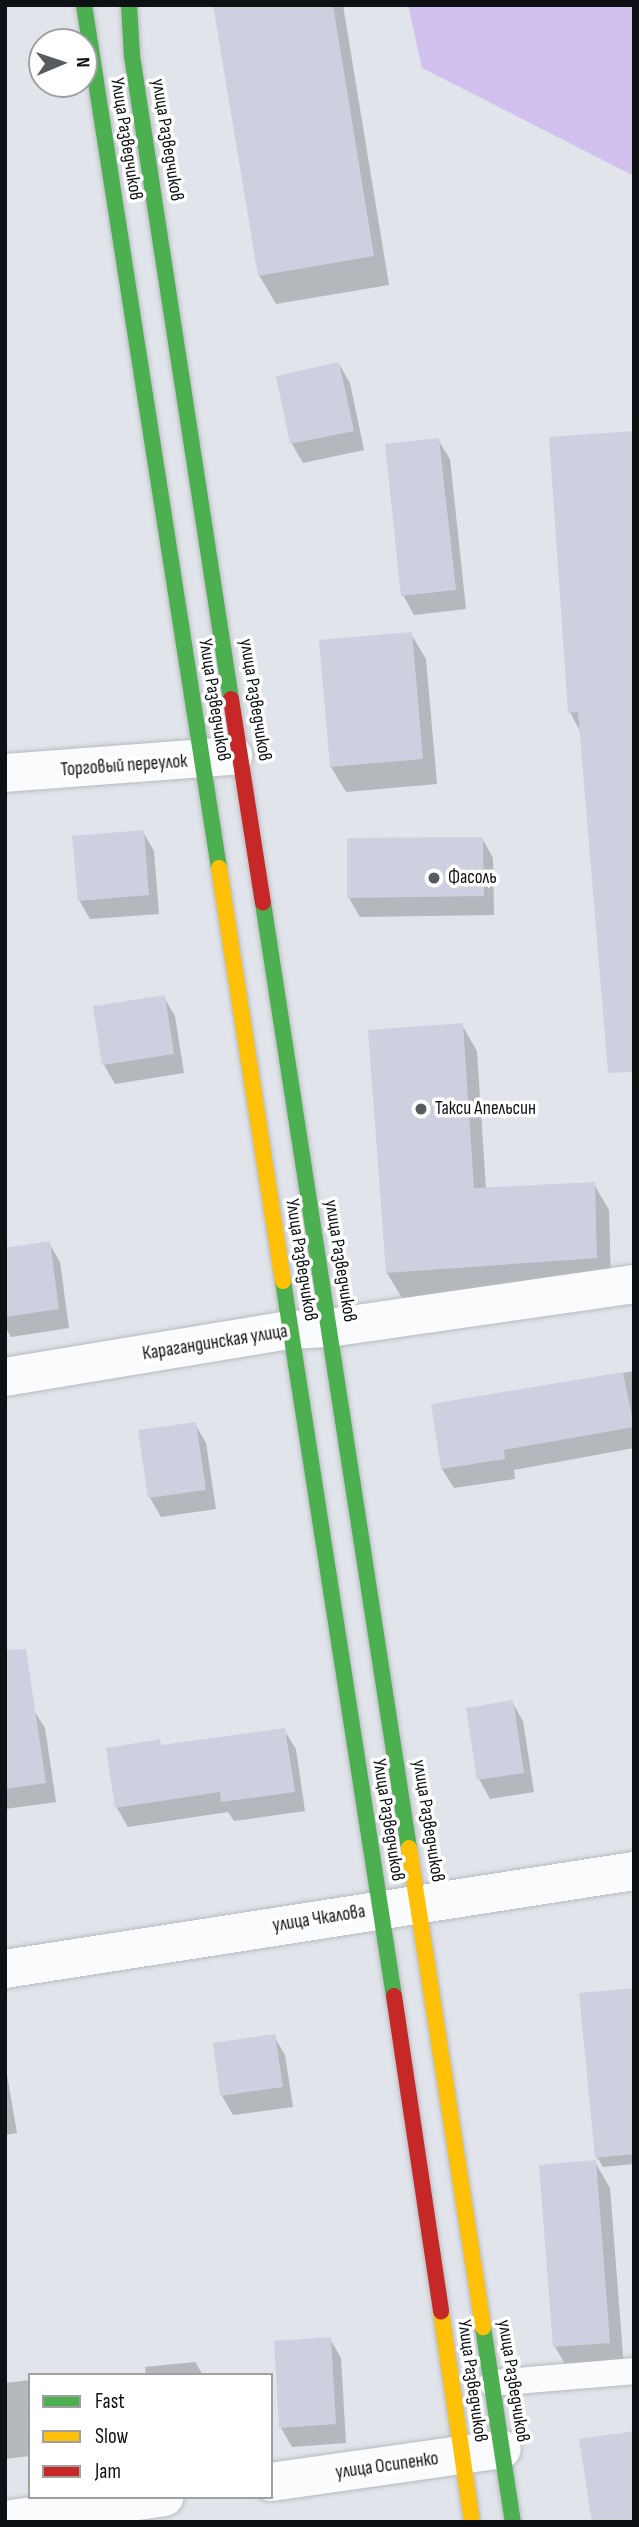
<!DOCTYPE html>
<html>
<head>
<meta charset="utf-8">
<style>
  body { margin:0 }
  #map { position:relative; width:639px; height:2527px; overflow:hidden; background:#e1e5eb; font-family:"Sofia Sans Condensed",sans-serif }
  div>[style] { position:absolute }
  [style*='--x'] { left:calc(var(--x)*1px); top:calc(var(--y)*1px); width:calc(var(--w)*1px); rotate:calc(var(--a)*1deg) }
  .green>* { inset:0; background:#d2c1ee }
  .shadow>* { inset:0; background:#0003 }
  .building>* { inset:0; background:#ced0e0 }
  .roads { filter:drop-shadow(0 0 2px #b8bbbf) drop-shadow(0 0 2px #b8bbbf) }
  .lane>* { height:26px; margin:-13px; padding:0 13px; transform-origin:13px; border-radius:13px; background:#fafbfc }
  .street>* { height:38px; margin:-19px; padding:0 19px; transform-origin:19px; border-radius:19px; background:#fafbfc }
  .fast>* { height:16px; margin:-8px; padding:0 8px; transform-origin:8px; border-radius:8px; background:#4caf50 }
  .slow>* { height:16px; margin:-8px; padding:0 8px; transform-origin:8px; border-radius:8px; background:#ffc107 }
  .jam>* { height:16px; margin:-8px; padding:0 8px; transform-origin:8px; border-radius:8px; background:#c62828 }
  .dots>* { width:19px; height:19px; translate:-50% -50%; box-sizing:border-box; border:4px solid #fff; border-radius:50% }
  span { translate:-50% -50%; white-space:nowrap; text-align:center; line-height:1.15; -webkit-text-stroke:7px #fff; paint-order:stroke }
  .street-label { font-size:19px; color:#0e1114 }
  .poi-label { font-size:19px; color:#0e1114 }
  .left { translate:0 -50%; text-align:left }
  .frame { position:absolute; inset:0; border:7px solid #0e1114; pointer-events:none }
  .legend { position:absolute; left:28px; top:2373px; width:245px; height:126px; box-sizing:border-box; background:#fff; border:2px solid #9fa0a1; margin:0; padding:9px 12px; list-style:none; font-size:21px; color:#0e1114 }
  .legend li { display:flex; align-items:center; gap:14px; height:35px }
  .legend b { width:35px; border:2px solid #9fa0a1 }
  .north { position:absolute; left:28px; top:28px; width:70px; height:70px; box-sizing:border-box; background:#fff; border:2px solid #9fa0a1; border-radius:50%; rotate:88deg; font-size:19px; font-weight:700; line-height:28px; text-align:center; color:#0e1114 }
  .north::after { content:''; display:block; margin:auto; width:24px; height:32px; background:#585b5f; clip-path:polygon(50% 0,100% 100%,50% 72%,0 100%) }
</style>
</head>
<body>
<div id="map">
  <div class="green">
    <i style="clip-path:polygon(408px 5px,634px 5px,634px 176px,422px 68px)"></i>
  </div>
  <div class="shadow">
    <i style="clip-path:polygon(216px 5px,343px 5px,389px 285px,276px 304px,259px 275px)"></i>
    <i style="clip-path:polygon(339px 364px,350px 383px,364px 450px,303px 463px,292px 444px,278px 378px)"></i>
    <i style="clip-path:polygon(634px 432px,581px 733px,570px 712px)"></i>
    <i style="clip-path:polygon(438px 440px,450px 459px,466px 609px,414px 615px,403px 595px)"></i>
    <i style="clip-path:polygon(411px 634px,426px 659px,437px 784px,346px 792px,331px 767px)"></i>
    <i style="clip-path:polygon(143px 832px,154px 851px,159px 914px,90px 919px,79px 900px)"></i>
    <i style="clip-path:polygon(482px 838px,493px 858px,494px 915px,360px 917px,349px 898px)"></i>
    <i style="clip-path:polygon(164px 997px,175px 1016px,184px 1073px,115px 1084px,104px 1065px)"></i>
    <i style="clip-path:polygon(462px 1025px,477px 1051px,486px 1189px,594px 1184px,609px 1210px,611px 1283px,402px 1298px,387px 1273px)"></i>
    <i style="clip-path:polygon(49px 1243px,60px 1262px,69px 1328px,11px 1337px,5px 1327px,5px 1250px)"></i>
    <i style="clip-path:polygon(634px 1371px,634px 1448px,514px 1470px,515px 1479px,454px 1488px,442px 1469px,433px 1405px)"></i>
    <i style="clip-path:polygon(195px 1424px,206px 1443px,216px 1509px,161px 1517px,150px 1498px,140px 1432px)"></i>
    <i style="clip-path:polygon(512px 1702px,523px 1721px,534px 1792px,490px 1799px,479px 1779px)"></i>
    <i style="clip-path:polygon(33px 1709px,45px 1728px,56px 1802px,5px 1809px,5px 1713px)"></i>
    <i style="clip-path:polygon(284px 1730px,296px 1749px,305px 1811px,234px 1821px,228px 1812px,128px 1827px,117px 1808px,108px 1749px,159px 1741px,162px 1747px)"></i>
    <i style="clip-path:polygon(634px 1990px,634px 2164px,603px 2167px,597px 2157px)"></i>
    <i style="clip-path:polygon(274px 2036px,285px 2055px,293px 2107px,233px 2115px,222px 2096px,215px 2044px)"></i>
    <i style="clip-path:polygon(5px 2063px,17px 2133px,5px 2135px)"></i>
    <i style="clip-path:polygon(595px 2162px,610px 2188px,624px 2368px,570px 2372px,555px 2347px)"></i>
    <i style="clip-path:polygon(330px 2339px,341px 2358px,346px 2443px,292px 2447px,281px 2428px)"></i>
    <i style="clip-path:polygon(195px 2362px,203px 2375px,146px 2375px,145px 2367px)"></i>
    <i style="clip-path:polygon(30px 2380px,30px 2456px,5px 2459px,5px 2383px)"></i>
  </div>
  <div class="building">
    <i style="clip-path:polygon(213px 5px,333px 5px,374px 256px,258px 276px)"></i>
    <i style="clip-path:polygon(339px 362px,354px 431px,290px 444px,276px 376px)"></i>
    <i style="clip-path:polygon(634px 431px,634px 1072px,608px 1073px,578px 712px,568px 713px,549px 437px)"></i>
    <i style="clip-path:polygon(439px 438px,456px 590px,401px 596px,385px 444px)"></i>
    <i style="clip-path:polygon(412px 632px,423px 759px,330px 767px,319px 640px)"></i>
    <i style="clip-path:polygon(144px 830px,149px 895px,78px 901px,72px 836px)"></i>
    <i style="clip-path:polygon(483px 837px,484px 896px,347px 898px,347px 838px)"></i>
    <i style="clip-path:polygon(165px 995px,174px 1054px,102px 1065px,93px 1006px)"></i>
    <i style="clip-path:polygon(463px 1023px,474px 1188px,595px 1182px,597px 1258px,386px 1273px,368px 1030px)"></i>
    <i style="clip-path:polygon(50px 1241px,59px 1309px,5px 1317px,5px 1248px)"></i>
    <i style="clip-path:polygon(623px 1372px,634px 1427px,504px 1450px,505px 1459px,441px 1469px,431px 1404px)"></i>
    <i style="clip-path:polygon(196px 1422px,206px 1490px,148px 1498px,138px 1430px)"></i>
    <i style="clip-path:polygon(26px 1649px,46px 1783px,5px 1789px,5px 1650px)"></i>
    <i style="clip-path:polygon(513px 1700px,524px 1773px,477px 1780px,466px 1708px)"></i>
    <i style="clip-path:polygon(285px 1728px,295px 1792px,221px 1802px,220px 1792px,115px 1808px,106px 1748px,160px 1739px,161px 1745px)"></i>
    <i style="clip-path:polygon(634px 1988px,634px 2154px,595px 2158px,579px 1993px)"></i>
    <i style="clip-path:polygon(275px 2034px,283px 2087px,220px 2096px,213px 2043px)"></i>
    <i style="clip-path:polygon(596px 2160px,610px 2343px,553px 2347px,539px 2165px)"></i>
    <i style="clip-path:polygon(331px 2337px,336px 2424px,279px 2428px,274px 2341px)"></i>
    <i style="clip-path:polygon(634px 2431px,634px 2522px,592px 2522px,579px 2439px)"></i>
  </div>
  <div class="roads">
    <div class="lane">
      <i style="--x:492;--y:2383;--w:143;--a:-4.8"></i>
    </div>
    <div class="street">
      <i style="--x:5;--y:773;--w:229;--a:-4.3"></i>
      <i style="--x:5;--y:1377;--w:289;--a:-9.4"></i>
      <i style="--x:290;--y:1330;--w:39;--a:-3"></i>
      <i style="--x:329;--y:1328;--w:308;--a:-8.2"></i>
      <i style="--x:5;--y:1969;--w:637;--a:-8.86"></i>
      <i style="--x:271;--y:2482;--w:233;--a:-8.1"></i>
      <i style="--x:5;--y:2520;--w:161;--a:-8.2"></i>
    </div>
    <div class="fast">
      <i style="--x:84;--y:5;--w:873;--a:81.11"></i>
      <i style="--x:129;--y:5;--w:51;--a:86.6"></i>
      <i style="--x:132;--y:56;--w:651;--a:81.25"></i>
      <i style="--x:263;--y:903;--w:956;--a:81.22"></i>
      <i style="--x:283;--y:1281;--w:724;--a:81.18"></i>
      <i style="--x:483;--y:2327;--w:197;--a:81.3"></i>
    </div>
    <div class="slow">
      <i style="--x:219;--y:868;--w:418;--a:81.2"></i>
      <i style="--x:409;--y:1848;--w:485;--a:81.2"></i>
      <i style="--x:441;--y:2312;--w:212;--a:81.6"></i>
    </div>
    <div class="jam">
      <i style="--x:231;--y:699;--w:206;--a:81.1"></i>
      <i style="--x:394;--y:1996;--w:319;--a:81.5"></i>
    </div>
  </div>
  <div class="dots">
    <i style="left:434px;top:878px;background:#585b5f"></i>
    <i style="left:421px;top:1109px;background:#585b5f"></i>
  </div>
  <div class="street-label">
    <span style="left:126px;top:139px;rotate:81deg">Улица Разведчиков</span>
    <span style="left:167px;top:140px;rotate:81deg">улица Разведчиков</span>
    <span style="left:214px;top:700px;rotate:81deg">Улица Разведчиков</span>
    <span style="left:255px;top:700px;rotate:81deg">улица Разведчиков</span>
    <span style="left:124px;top:766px;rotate:-4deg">Торговый переулок</span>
    <span style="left:301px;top:1260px;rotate:81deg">Улица Разведчиков</span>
    <span style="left:340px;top:1261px;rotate:81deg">улица Разведчиков</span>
    <span style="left:215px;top:1343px;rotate:-9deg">Карагандинская улица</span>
    <span style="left:388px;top:1820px;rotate:81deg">Улица Разведчиков</span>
    <span style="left:428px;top:1821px;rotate:81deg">улица Разведчиков</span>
    <span style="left:319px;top:1919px;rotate:-9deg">улица Чкалова</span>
    <span style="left:472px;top:2381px;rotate:82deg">Улица Разведчиков</span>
    <span style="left:513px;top:2381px;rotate:81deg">улица Разведчиков</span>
    <span style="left:387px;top:2466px;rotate:-8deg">улица Осипенко</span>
  </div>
  <div class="poi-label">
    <span class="left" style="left:448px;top:878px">Фасоль</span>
    <span class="left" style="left:435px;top:1109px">Такси Апельсин</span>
  </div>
  <div class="frame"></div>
  <ul class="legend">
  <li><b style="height:9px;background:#4caf50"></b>Fast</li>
  <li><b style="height:9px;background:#ffc107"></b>Slow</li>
  <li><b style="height:9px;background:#c62828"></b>Jam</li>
  </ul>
  <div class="north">N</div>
</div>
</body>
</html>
